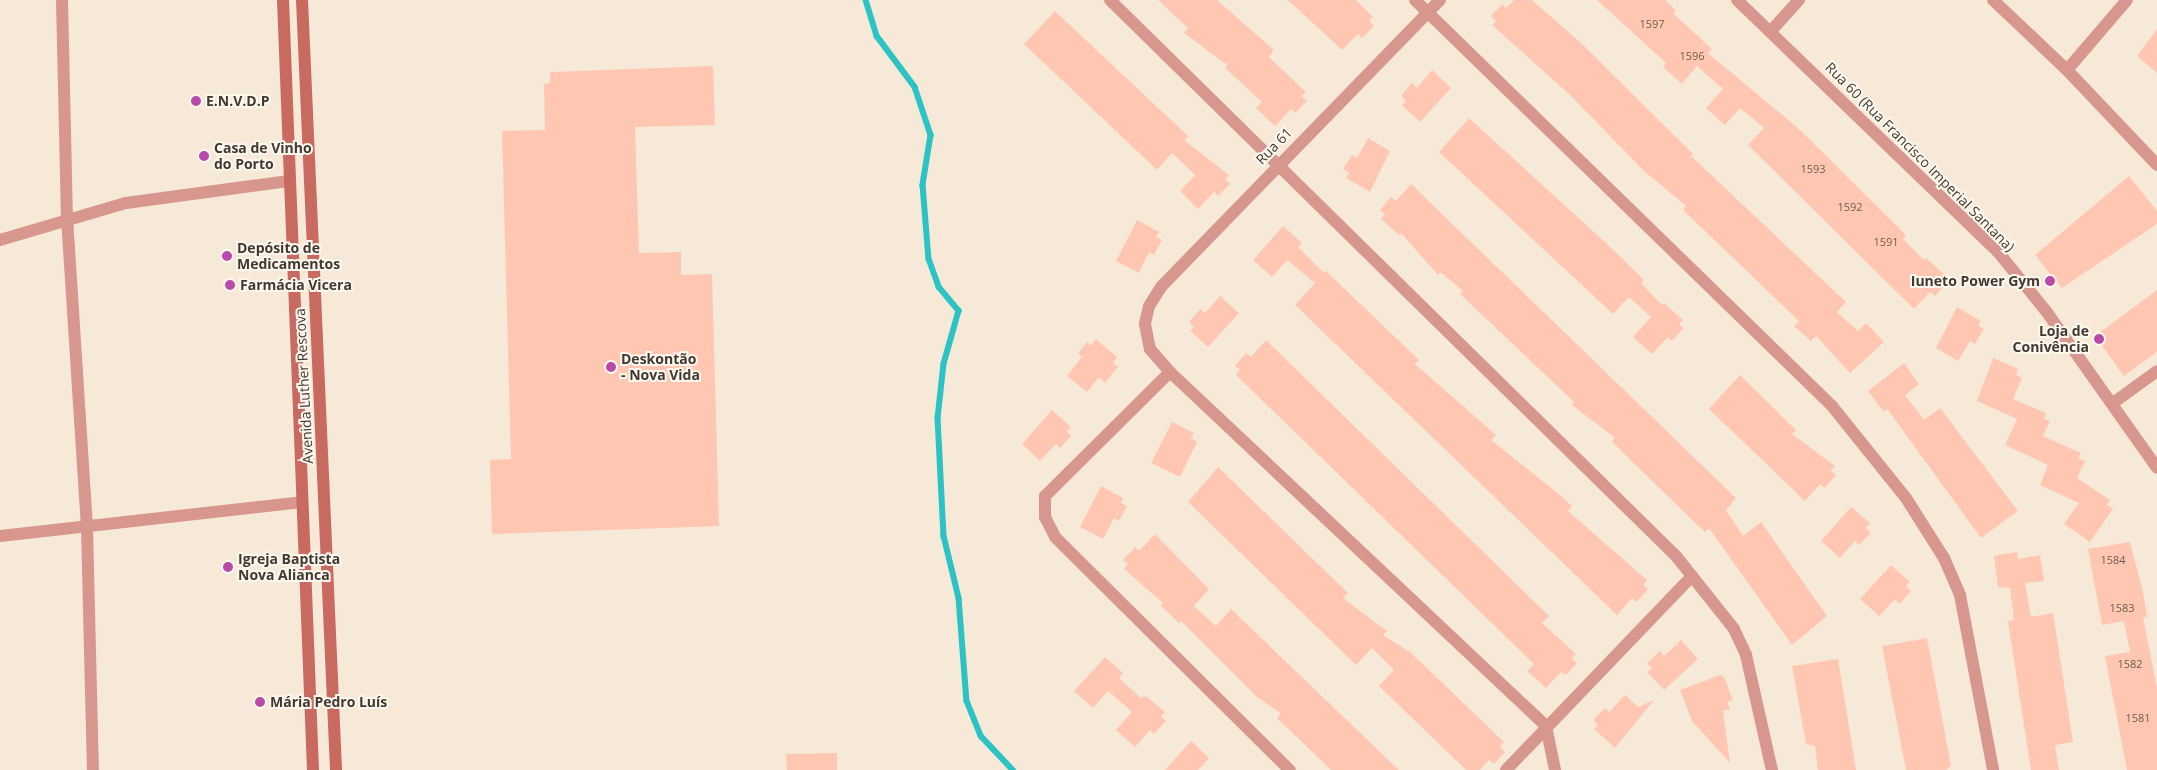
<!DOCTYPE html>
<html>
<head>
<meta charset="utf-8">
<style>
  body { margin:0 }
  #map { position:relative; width:2157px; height:770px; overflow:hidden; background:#f6e9d8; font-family:"Open Sans",sans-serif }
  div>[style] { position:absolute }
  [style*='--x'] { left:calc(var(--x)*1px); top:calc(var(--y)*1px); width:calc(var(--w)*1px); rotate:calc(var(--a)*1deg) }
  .stream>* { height:5.5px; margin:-2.75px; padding:0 2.75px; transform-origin:2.75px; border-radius:2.75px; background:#2bc3c3 }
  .building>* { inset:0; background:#ffc7b1 }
  .minor>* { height:12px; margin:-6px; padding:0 6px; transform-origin:6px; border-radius:6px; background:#d8978e }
  .secondary>* { height:12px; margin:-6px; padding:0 6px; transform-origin:6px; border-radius:6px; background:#c96a60 }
  .dots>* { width:14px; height:14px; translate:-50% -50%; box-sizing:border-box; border:2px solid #fff7ed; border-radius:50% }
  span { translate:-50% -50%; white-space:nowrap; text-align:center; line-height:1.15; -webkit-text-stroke:4px #fff7ed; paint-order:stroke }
  .number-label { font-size:11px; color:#6e5d52 }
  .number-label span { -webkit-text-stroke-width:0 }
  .poi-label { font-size:14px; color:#3e3a33; font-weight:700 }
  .left { translate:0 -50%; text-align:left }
  .right { translate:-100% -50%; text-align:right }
  .street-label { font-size:14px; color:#3e3a33 }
</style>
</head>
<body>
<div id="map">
  <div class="stream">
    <i style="--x:866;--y:0;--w:38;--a:73"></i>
    <i style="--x:877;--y:36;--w:64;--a:53.3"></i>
    <i style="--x:915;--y:87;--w:51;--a:71.6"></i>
    <i style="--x:931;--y:135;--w:51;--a:99.1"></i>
    <i style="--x:923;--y:185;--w:74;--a:85.4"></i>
    <i style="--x:929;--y:259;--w:30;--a:70"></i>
    <i style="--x:939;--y:287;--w:31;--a:50"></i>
    <i style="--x:959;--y:311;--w:55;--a:105.8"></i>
    <i style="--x:944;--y:364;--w:54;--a:96.3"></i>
    <i style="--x:938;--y:418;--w:118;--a:87.1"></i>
    <i style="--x:944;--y:536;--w:64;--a:76.4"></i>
    <i style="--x:959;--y:598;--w:103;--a:85.6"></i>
    <i style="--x:967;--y:701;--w:38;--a:68"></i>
    <i style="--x:981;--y:736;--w:47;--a:46.7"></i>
  </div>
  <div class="building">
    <i style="clip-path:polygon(1158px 0,1217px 0,1274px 50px,1269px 57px,1306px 92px,1302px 96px,1307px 101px,1295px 113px,1291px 109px,1275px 126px,1256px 108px,1262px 102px,1225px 68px,1227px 65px,1184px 33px,1188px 28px)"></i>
    <i style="clip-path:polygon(1288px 0,1356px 0,1373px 17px,1369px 21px,1374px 26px,1362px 38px,1358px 34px,1342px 50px)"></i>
    <i style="clip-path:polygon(1514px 0,1532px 0,1580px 42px,1693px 154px,1691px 156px,1846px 302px,1837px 312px,1858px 331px,1866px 323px,1884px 342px,1850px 373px,1816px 336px,1811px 341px,1794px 326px,1799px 321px,1683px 210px,1686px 206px,1644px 171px,1571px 96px,1492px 25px,1496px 21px,1491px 16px,1502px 4px,1506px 8px)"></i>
    <i style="clip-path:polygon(1597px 0,1665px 0,1676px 10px,1673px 13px,1712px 49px,1708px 53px,1798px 128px,1906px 235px,1903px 239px,1924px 260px,1926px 258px,1945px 275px,1941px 279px,1946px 284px,1935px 296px,1930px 292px,1914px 309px,1748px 145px,1764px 128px,1740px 108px,1725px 125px,1706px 108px,1723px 89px,1697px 66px,1682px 84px,1663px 67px,1666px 63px)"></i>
    <i style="clip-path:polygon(1055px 11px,1188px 136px,1184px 140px,1229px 175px,1225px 179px,1230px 184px,1218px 196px,1214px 192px,1198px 209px,1180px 191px,1195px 175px,1172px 153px,1157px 170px,1024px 44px)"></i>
    <i style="clip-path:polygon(2157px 29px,2157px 73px,2137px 56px)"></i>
    <i style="clip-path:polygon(713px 66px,715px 125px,635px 127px,639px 253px,681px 252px,681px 275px,712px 274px,719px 526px,492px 534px,490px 460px,511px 459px,502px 131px,545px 130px,544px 84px,550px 83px,550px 72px)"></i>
    <i style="clip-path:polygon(1432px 70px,1451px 88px,1420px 122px,1402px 105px,1406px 101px,1401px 96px,1412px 83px,1417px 88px)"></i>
    <i style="clip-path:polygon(1469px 118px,1607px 244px,1644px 280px,1641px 283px,1662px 305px,1664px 303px,1683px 320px,1679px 324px,1684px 328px,1672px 341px,1668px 337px,1652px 354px,1633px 337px,1651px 317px,1629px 297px,1613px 314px,1439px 152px)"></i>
    <i style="clip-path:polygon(1368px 138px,1390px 151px,1370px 192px,1346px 178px,1349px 173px,1343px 169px,1352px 155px,1357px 158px)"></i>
    <i style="clip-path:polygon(2129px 176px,2157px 211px,2157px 224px,2062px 288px,2035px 255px)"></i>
    <i style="clip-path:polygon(1411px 184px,1736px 498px,1726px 510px,1743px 536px,1761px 522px,1827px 616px,1792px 645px,1709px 528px,1705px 532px,1687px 515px,1612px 442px,1615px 438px,1572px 405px,1574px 402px,1460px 294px,1463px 291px,1440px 272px,1438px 275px,1401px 233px,1399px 235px,1381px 219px,1385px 214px,1380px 210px,1391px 197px,1396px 201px)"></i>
    <i style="clip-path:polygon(1137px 220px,1159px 232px,1156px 237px,1162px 240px,1154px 255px,1149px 252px,1139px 273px,1116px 261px)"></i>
    <i style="clip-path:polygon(1283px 226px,1302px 243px,1298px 247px,1324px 273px,1326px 271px,1419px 360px,1415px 364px,1496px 435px,1491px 440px,1554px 490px,1572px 506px,1568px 511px,1647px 580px,1643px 585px,1648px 589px,1637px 602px,1632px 598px,1617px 615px,1295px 305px,1315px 283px,1287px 260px,1272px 277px,1253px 260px)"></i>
    <i style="clip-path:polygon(2157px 290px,2157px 352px,2124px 376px,2095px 336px)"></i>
    <i style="clip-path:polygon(1220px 296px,1239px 313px,1208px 347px,1190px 331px,1194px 327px,1189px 322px,1200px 309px,1205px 313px)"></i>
    <i style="clip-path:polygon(1957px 307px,1981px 321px,1978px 326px,1984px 329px,1975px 344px,1970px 341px,1958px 361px,1936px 348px)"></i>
    <i style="clip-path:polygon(1096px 339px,1117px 357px,1113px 363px,1118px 367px,1105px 383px,1099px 377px,1087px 392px,1067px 376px,1082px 357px,1078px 353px,1087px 342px,1091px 345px)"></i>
    <i style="clip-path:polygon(1266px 340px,1549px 616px,1542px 623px,1576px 654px,1572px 658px,1577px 663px,1566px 675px,1561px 672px,1546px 688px,1527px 671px,1534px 664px,1236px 375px,1240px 370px,1235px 366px,1246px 353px,1251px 357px)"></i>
    <i style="clip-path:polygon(1993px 358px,2018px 369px,2016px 375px,2022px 378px,2013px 399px,2046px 413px,2044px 419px,2050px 421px,2043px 436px,2081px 453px,2078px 458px,2085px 461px,2077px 478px,2110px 500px,2107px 505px,2113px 509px,2090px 542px,2064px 524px,2079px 503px,2040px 485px,2048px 465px,2005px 445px,2017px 419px,1977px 401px)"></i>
    <i style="clip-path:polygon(1904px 363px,1919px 384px,1905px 395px,1924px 420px,1940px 408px,2018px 511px,1981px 538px,1888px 410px,1883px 411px,1868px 391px)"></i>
    <i style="clip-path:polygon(1740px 375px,1796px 430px,1792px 434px,1835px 466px,1831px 471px,1836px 475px,1825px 488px,1820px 484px,1805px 501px,1709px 409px)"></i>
    <i style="clip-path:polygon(1052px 410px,1071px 427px,1067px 431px,1071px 436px,1060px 448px,1056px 444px,1040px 461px,1022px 444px)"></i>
    <i style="clip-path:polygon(1172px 422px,1194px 433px,1191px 438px,1197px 442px,1180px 477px,1151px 463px)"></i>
    <i style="clip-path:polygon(1218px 467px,1348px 593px,1343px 598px,1387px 631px,1383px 635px,1410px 652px,1504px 742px,1500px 747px,1505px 752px,1494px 764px,1489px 760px,1480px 770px,1466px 770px,1379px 686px,1394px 670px,1372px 648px,1356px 665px,1188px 502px)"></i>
    <i style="clip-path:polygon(1101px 486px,1123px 498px,1121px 503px,1127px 506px,1119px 521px,1114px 518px,1103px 539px,1080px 527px)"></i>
    <i style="clip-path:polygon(1851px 507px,1870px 523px,1866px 528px,1871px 533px,1859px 545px,1855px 541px,1840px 558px,1821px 541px)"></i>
    <i style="clip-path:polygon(1155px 534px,1209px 589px,1194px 606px,1216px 626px,1231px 609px,1399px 770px,1331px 770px,1277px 718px,1281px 713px,1257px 697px,1181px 621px,1179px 623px,1161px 606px,1163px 603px,1124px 569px,1128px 564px,1123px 560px,1135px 547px,1139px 551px)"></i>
    <i style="clip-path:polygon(2130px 542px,2143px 592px,2147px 617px,2143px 617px,2157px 688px,2157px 770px,2127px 770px,2105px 656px,2130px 652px,2124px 621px,2102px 625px,2088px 549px)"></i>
    <i style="clip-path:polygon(2017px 552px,2018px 559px,2040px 555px,2044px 581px,2025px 583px,2031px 617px,2053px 613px,2073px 742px,2055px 745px,2059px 770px,2031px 770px,2008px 621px,2014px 620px,2010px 588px,1998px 587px,1994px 556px)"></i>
    <i style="clip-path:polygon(1891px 565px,1910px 582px,1906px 586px,1911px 591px,1899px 604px,1895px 599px,1879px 616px,1860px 599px)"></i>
    <i style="clip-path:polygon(1927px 638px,1951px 766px,1946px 770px,1906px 770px,1882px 646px)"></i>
    <i style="clip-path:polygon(1681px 640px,1698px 659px,1664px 690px,1647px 672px,1652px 668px,1647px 663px,1660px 651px,1664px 656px)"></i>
    <i style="clip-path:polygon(1105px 657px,1123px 673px,1119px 678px,1141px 698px,1146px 696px,1165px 712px,1161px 717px,1166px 721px,1154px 734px,1150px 730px,1135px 747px,1116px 730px,1132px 712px,1108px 691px,1093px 708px,1074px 691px)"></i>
    <i style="clip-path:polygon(1838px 659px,1856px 770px,1818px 770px,1815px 746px,1806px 744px,1792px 666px)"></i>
    <i style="clip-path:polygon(1720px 675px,1724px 677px,1733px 700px,1727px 702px,1730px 709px,1723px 711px,1730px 763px,1692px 721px,1680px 690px)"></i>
    <i style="clip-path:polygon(1625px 695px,1638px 707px,1654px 700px,1615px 748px,1594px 729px,1598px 725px,1593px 720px,1605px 708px,1609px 712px)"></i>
    <i style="clip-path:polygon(1191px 741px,1209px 758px,1198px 770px,1165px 770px)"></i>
    <i style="clip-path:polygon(837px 753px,837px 770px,787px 770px,786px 754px)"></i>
  </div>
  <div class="minor">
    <i style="--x:62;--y:0;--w:218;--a:88.7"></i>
    <i style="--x:67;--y:218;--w:311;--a:86.3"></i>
    <i style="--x:87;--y:528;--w:242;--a:88.6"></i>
    <i style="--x:1110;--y:0;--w:793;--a:44.49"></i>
    <i style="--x:1676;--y:556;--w:93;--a:51.5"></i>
    <i style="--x:1734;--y:629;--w:29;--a:65"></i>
    <i style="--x:1746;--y:655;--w:118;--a:77.3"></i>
    <i style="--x:1415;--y:0;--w:582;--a:44.23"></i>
    <i style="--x:1832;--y:406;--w:118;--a:51.2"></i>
    <i style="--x:1906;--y:498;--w:71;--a:57.7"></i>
    <i style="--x:1944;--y:558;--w:40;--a:66.6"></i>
    <i style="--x:1960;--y:595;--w:178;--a:79.3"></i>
    <i style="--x:1440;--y:0;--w:400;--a:134.2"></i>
    <i style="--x:1161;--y:287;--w:22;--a:122"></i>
    <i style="--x:1149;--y:306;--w:18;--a:103"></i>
    <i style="--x:1145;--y:324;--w:25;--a:79"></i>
    <i style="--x:1150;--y:349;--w:30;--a:49"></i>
    <i style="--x:1170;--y:372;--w:516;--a:43.27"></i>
    <i style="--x:1546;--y:726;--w:45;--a:78.4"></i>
    <i style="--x:1737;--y:0;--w:363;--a:44"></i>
    <i style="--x:1998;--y:252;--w:76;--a:50.9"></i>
    <i style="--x:2046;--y:311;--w:192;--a:54.7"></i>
    <i style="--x:1993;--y:0;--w:102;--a:43.4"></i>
    <i style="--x:2067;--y:70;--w:131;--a:46.5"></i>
    <i style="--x:1771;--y:31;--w:42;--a:-47.9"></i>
    <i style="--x:2067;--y:70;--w:92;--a:-49.4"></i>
    <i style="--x:0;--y:240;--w:131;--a:-16.4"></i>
    <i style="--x:126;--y:203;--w:164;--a:-7.7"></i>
    <i style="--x:1170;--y:372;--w:176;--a:135.2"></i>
    <i style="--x:1045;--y:496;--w:21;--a:90"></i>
    <i style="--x:1045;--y:517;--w:22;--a:63"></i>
    <i style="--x:1055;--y:537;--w:331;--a:44.8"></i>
    <i style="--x:2113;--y:403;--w:54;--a:-36"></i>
    <i style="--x:0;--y:536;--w:304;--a:-6.4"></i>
    <i style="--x:1506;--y:770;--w:269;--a:-46.2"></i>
  </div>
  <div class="secondary">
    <i style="--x:283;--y:0;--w:771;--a:87.77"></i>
    <i style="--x:302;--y:0;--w:771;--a:87.47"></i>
  </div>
  <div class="dots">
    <i style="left:196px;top:101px;background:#b94aa7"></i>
    <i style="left:204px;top:156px;background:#b94aa7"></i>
    <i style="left:227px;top:256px;background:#b94aa7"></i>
    <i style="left:2050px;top:281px;background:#b94aa7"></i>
    <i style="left:230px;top:285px;background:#b94aa7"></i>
    <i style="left:2099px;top:339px;background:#b94aa7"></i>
    <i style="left:611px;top:367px;background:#b94aa7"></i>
    <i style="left:228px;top:567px;background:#b94aa7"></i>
    <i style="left:260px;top:702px;background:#b94aa7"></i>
  </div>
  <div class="number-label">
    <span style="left:1652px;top:24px">1597</span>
    <span style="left:1692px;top:56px">1596</span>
    <span style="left:1813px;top:169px">1593</span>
    <span style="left:1850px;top:207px">1592</span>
    <span style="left:1886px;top:242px">1591</span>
    <span style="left:2113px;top:560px">1584</span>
    <span style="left:2122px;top:608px">1583</span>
    <span style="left:2130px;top:664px">1582</span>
    <span style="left:2138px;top:718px">1581</span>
  </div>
  <div class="poi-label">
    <span class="left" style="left:206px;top:101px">E.N.V.D.P</span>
    <span class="left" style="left:214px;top:156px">Casa de Vinho<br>do Porto</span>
    <span class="left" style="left:237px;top:256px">Depósito de<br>Medicamentos</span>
    <span class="right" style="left:2040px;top:281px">Iuneto Power Gym</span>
    <span class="left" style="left:240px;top:285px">Farmácia Vicera</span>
    <span class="right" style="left:2089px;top:339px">Loja de<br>Conivência</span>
    <span class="left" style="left:621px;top:367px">Deskontão<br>- Nova Vida</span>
    <span class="left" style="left:238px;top:567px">Igreja Baptista<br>Nova Alianca</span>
    <span class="left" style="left:270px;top:702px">Mária Pedro Luís</span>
  </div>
  <div class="street-label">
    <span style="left:1274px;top:146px;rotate:-46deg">Rua 61</span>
    <span style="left:1920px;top:157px;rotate:45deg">Rua 60 (Rua Francisco Imperial Santana)</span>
    <span style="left:304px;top:386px;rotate:-93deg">Avenida Luther Rescova</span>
  </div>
</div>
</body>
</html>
